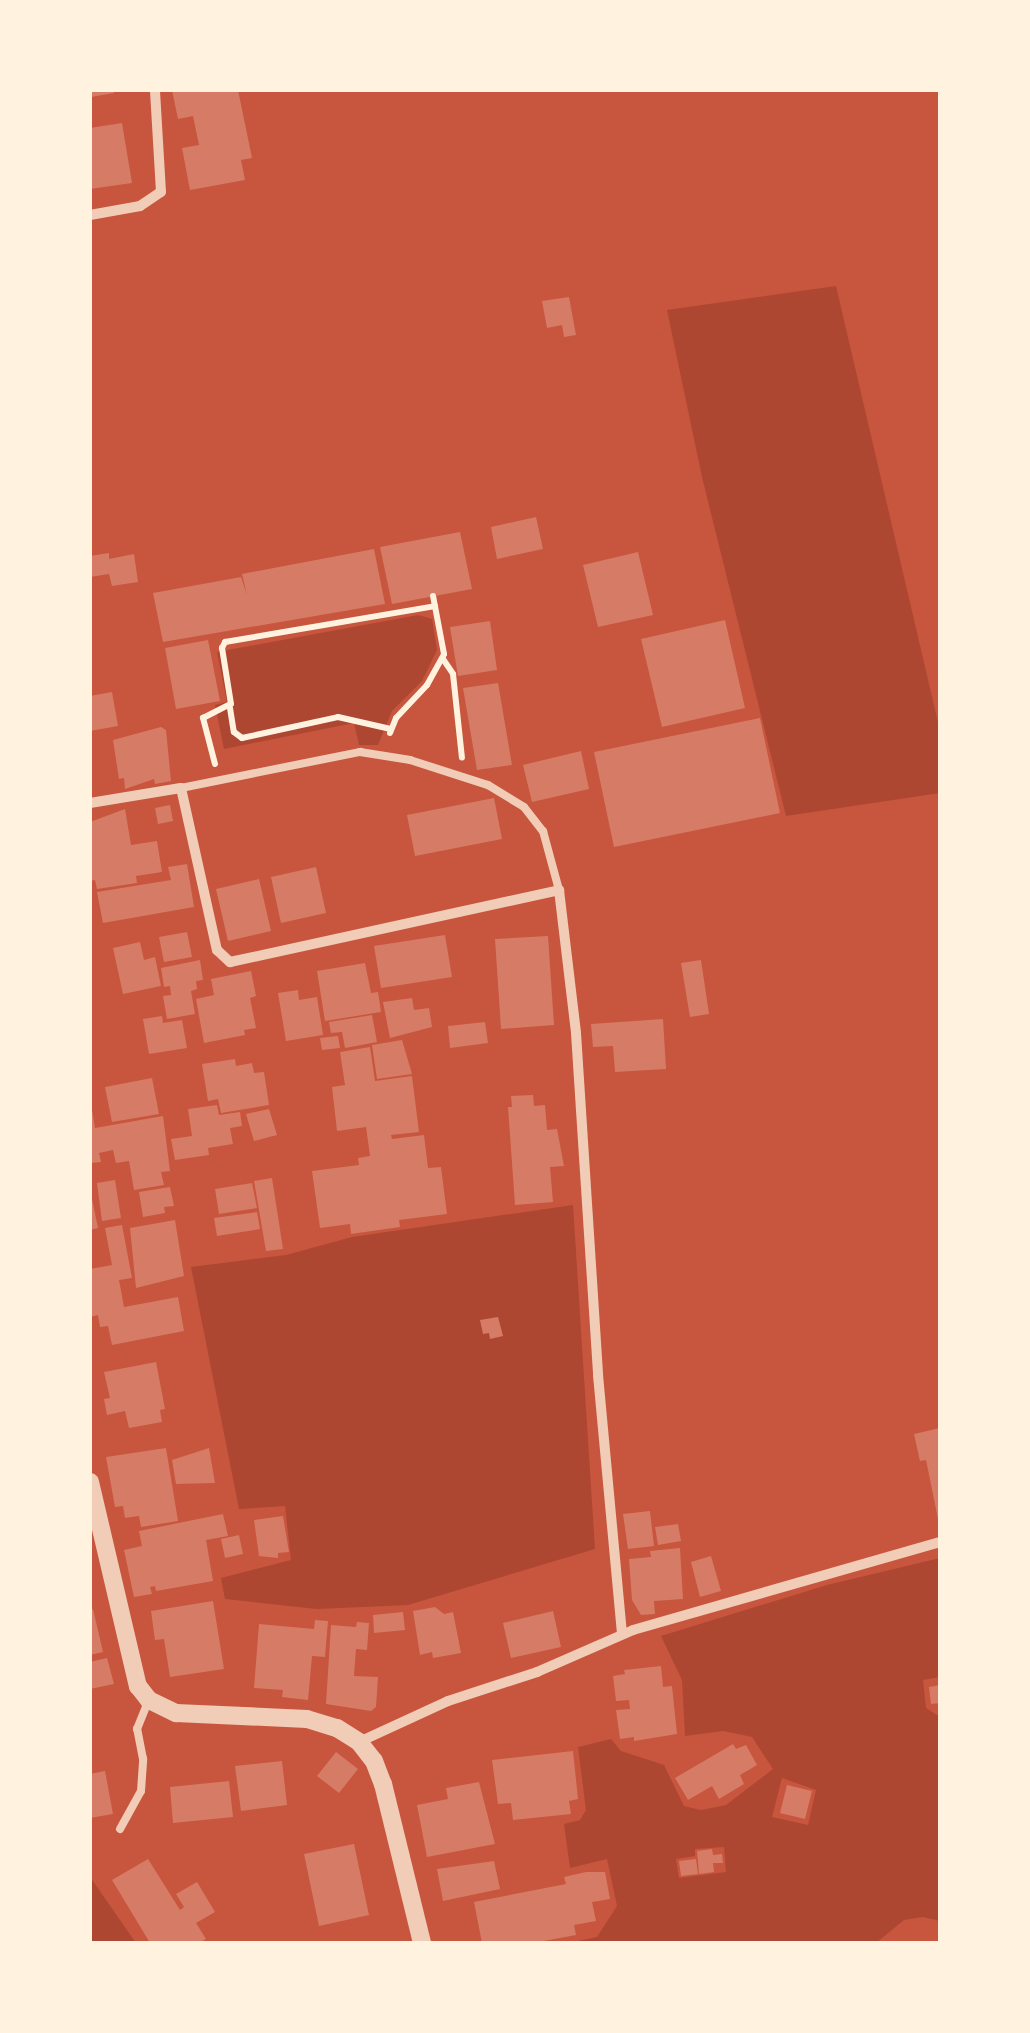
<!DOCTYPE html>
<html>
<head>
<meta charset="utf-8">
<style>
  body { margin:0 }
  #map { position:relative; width:1030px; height:2033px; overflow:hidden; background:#c8553d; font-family:Montserrat,sans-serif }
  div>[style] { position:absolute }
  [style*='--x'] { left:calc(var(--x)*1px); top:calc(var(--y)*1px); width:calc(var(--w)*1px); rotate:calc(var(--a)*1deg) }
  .green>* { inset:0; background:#ae4732 }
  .building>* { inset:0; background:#d67c66 }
  .path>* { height:6px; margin:-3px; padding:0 3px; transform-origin:3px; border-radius:3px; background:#fff3e0 }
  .service>* { height:8px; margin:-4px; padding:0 4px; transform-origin:4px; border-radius:4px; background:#f1ccb7 }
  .minor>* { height:10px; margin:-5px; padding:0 5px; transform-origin:5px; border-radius:5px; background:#f1ccb7 }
  .tertiary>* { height:18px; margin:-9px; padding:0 9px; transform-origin:9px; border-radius:9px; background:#f1ccb7 }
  span { translate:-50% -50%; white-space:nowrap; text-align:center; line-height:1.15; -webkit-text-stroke:10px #fff3e0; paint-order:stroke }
  .frame { position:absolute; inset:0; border:92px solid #fff3e0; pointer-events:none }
</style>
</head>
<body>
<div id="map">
  <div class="green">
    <i style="clip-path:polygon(836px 286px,940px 731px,940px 793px,786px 816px,702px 477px,667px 310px)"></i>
    <i style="clip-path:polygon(418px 615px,432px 619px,437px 650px,422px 681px,392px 711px,378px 745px,359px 745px,354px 723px,224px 749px,215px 705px,227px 702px,217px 652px)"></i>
    <i style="clip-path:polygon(573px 1205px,595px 1549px,408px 1605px,317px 1609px,225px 1599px,221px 1578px,291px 1560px,285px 1506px,239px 1509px,191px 1267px,286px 1255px,352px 1237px)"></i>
    <i style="clip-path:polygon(evenodd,940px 1558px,940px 1677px,923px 1680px,926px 1708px,940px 1717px,940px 1921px,923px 1917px,904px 1920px,876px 1943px,568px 1943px,597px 1937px,617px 1906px,607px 1859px,570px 1868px,564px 1824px,580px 1820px,586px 1810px,578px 1747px,611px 1739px,621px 1751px,664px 1765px,684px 1806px,701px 1810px,726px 1805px,773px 1769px,752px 1737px,723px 1731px,685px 1736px,682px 1680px,661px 1636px,827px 1585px,940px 1558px,782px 1778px,816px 1790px,808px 1825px,772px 1817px,782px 1778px,940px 1558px,724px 1847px,726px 1872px,679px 1878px,676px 1859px,695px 1856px,695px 1849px,724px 1847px)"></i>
    <i style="clip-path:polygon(90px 1877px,136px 1943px,90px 1943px)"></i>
  </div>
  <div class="building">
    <i style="clip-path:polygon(90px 90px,113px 90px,114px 93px,91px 97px)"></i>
    <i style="clip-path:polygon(172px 90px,238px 90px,252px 158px,241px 160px,245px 180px,190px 190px,182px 148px,199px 145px,193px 116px,178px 119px)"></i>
    <i style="clip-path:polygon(122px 123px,132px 183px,90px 189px,90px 128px)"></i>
    <i style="clip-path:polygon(569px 297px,576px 335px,564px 337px,562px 325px,547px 328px,542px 301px)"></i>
    <i style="clip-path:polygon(536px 517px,543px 549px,497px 559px,491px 527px)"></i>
    <i style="clip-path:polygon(460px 532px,472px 589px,392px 604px,380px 547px)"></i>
    <i style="clip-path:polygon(374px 549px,385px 604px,163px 642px,153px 593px,241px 577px,247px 595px,242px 574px)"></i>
    <i style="clip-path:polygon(638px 552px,653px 615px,598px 627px,583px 565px)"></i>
    <i style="clip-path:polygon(109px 553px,109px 559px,134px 554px,138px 582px,112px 586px,109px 574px,90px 577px,90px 556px)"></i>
    <i style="clip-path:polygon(725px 620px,745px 708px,662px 727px,641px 639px)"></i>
    <i style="clip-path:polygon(490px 621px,497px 670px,458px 676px,450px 627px)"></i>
    <i style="clip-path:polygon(208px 640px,220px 701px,176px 709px,165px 648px)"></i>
    <i style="clip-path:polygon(498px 683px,512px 765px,477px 770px,463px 688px)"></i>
    <i style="clip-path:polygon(112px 692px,118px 726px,90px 731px,90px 696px)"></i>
    <i style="clip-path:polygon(760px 718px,780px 813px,614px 847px,594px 752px)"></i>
    <i style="clip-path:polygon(161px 727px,166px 730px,171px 781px,155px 784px,154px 779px,125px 789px,124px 778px,119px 779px,113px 740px)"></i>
    <i style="clip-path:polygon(581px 751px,589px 789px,532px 802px,523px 765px)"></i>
    <i style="clip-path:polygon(494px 798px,502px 839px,415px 856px,407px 815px)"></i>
    <i style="clip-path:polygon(170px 805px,173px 821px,158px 824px,155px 808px)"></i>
    <i style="clip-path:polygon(125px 809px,131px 845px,157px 841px,162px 872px,136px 876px,137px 883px,97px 889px,95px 880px,90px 881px,90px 822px)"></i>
    <i style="clip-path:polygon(187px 864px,194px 907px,103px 923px,97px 892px,171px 880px,168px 867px)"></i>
    <i style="clip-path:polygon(316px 867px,326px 913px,281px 923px,271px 877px)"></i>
    <i style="clip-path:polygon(259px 879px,271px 931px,228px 941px,216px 889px)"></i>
    <i style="clip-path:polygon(187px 932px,192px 957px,164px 962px,159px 937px)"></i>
    <i style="clip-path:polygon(445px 935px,452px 977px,381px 988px,374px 946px)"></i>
    <i style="clip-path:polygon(548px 936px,554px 1025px,501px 1029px,495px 939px)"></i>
    <i style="clip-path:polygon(140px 942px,144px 960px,155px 957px,161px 986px,123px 994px,113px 948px)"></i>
    <i style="clip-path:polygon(200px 960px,203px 980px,196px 981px,197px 989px,191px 991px,195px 1014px,167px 1019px,163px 996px,171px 995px,170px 986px,164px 987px,161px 968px)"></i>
    <i style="clip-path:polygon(701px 960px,709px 1014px,690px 1017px,681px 963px)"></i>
    <i style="clip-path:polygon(365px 963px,371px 993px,378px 992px,381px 1012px,325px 1021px,317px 971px)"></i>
    <i style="clip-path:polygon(251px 971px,256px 996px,250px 998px,256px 1028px,244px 1030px,245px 1035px,204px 1043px,196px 999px,214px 995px,211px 979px)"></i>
    <i style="clip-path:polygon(298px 990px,299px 1000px,317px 997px,323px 1035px,286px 1041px,278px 993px)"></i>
    <i style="clip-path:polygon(412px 998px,414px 1010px,429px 1008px,432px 1027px,390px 1038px,383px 1002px)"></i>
    <i style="clip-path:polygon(372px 1015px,377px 1042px,345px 1048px,342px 1032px,331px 1033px,329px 1022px)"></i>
    <i style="clip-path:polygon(162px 1016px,163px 1023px,182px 1020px,187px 1048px,149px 1054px,143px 1019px)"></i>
    <i style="clip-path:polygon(663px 1019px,666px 1069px,615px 1072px,613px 1046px,593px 1047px,591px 1024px)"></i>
    <i style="clip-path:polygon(485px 1022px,488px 1043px,450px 1048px,448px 1026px)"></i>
    <i style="clip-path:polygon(338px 1036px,340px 1048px,322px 1050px,320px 1038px)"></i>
    <i style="clip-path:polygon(402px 1040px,412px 1074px,377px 1079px,372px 1045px)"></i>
    <i style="clip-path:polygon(370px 1047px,375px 1081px,412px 1076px,419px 1132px,391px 1135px,392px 1139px,424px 1135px,428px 1168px,441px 1167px,447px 1214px,399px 1220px,400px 1227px,351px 1234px,350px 1224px,320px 1228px,312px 1171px,359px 1165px,358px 1158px,370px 1156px,366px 1127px,337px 1131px,332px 1087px,345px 1085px,340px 1052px)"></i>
    <i style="clip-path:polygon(235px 1059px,236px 1066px,252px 1063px,254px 1073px,264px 1072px,269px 1105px,221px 1113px,218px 1099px,208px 1101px,202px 1064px)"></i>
    <i style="clip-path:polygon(152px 1078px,159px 1114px,112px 1122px,105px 1087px)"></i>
    <i style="clip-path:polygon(533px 1095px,534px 1106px,545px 1105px,547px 1130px,557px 1129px,564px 1166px,550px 1167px,553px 1202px,515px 1205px,508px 1107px,512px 1107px,511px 1096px)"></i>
    <i style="clip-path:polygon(217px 1105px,219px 1115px,240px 1112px,242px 1126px,230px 1128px,233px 1144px,208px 1148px,209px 1155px,175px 1160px,171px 1139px,192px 1136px,188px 1109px)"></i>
    <i style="clip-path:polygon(269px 1109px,277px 1135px,254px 1141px,246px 1114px)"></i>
    <i style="clip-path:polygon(92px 1110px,95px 1128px,163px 1116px,170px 1171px,161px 1172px,164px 1185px,134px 1190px,129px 1161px,116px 1163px,113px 1150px,99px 1153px,101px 1162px,90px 1163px)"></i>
    <i style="clip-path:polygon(272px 1178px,283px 1249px,266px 1251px,254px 1181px)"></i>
    <i style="clip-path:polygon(115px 1180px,121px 1218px,102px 1221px,97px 1183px)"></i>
    <i style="clip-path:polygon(252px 1183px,257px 1208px,219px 1214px,215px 1189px)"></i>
    <i style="clip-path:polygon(170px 1187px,174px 1206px,164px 1207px,165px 1213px,143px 1217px,139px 1192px)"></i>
    <i style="clip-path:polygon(90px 1189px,98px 1228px,90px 1230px)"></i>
    <i style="clip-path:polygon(257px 1212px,260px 1229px,217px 1236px,214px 1218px)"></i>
    <i style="clip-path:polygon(175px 1220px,184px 1276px,136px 1288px,130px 1228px)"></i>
    <i style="clip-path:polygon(122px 1225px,132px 1278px,119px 1280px,124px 1307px,178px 1297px,184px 1331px,112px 1345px,108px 1326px,100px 1327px,98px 1315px,90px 1317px,90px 1269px,112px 1265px,105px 1228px)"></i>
    <i style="clip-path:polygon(498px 1317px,503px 1336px,490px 1339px,489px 1333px,483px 1334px,480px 1320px)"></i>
    <i style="clip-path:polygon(156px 1362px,165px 1409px,160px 1410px,162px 1422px,129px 1428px,125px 1411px,107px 1415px,104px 1399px,110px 1398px,104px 1372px)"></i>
    <i style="clip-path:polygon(940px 1428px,940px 1519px,938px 1519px,926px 1460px,920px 1461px,914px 1434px)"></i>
    <i style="clip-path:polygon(166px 1448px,178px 1521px,141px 1527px,139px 1516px,125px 1518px,123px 1506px,115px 1507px,106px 1457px)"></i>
    <i style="clip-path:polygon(209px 1448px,215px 1483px,176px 1484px,172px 1460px)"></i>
    <i style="clip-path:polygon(650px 1511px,654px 1546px,628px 1549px,623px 1514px)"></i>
    <i style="clip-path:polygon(223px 1514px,228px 1536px,206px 1540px,213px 1581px,156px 1591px,155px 1586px,150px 1587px,152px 1594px,134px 1597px,124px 1550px,142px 1546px,139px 1531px)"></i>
    <i style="clip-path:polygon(283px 1516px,289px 1552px,278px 1553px,278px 1558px,259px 1556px,254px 1520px)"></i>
    <i style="clip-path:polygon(678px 1524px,681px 1541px,658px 1545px,655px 1527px)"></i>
    <i style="clip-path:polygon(239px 1535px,243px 1554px,225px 1558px,221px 1539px)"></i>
    <i style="clip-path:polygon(680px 1548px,683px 1599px,654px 1601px,655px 1614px,641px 1615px,632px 1600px,629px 1559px,651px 1557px,650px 1551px)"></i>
    <i style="clip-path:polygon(711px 1556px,721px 1591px,700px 1597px,691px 1562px)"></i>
    <i style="clip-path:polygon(213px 1601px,224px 1669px,170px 1677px,164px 1639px,155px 1640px,151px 1611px)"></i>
    <i style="clip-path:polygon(435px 1607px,444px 1614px,453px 1612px,461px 1653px,433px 1658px,432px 1652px,420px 1655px,413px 1611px)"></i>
    <i style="clip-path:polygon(93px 1609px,103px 1652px,90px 1655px,90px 1610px)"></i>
    <i style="clip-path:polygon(553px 1611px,561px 1647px,511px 1658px,503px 1623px)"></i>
    <i style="clip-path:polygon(403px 1612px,405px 1630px,374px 1633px,373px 1615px)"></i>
    <i style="clip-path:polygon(315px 1620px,328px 1621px,325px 1657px,312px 1656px,308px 1700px,282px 1697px,283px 1690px,254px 1688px,259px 1624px,314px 1629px)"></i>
    <i style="clip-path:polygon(357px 1622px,369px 1623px,367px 1650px,356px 1649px,354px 1676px,378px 1677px,376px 1707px,371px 1711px,326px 1704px,331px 1625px,356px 1627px)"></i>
    <i style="clip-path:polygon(107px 1658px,114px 1684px,90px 1689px,90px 1662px)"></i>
    <i style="clip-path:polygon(661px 1666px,663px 1687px,672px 1686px,677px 1734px,634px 1741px,634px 1737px,620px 1739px,616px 1710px,630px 1709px,629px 1700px,616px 1701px,613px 1676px,625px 1674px,624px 1670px)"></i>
    <i style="clip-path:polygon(940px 1685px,940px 1703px,931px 1704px,929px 1687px)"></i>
    <i style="clip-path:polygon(733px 1744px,736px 1749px,746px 1745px,757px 1765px,740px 1775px,744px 1784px,719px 1799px,712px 1786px,688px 1800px,675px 1778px)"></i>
    <i style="clip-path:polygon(573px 1751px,578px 1799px,569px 1801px,571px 1814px,513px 1820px,511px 1803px,498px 1804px,492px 1760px)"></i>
    <i style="clip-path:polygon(336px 1752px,358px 1769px,339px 1793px,317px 1776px)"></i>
    <i style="clip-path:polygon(282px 1761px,287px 1805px,241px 1811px,235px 1766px)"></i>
    <i style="clip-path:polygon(105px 1771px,113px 1814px,90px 1818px,90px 1774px)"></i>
    <i style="clip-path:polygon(229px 1781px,233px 1817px,173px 1823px,170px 1787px)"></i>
    <i style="clip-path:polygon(479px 1782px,495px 1844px,427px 1857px,417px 1805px,448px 1799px,446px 1788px)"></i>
    <i style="clip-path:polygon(787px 1785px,812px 1791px,805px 1819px,780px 1813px)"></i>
    <i style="clip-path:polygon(354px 1844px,369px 1915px,319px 1926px,304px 1854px)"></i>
    <i style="clip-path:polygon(712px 1849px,713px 1855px,722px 1854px,723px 1863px,713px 1863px,714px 1872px,699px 1874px,697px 1851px)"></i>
    <i style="clip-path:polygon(148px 1859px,180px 1910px,184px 1907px,176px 1894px,197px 1882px,215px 1912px,196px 1923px,206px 1939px,199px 1943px,150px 1943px,112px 1880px)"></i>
    <i style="clip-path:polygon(696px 1859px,698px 1874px,681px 1876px,679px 1861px)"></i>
    <i style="clip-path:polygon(494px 1861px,500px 1889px,443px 1901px,437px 1869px)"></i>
    <i style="clip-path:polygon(586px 1872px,605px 1872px,610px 1899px,592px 1902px,596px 1921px,574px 1925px,576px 1935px,533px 1943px,482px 1943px,474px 1902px,566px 1884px,564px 1877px)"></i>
  </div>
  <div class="path">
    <i style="--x:443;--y:659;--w:18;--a:56"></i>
    <i style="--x:453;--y:674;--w:84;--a:83.9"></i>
    <i style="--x:230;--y:708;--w:24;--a:81"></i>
    <i style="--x:234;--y:732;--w:10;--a:37"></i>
    <i style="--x:242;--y:738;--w:98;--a:-12.3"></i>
    <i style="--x:338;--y:717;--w:54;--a:12.8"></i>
    <i style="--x:390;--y:733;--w:16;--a:-68"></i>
    <i style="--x:396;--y:718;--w:45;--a:-46.8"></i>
    <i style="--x:427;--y:685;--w:35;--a:-61"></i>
    <i style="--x:444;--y:654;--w:59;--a:-100.7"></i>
    <i style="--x:215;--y:764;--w:48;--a:-104.6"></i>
    <i style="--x:203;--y:718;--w:31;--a:-27"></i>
    <i style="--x:231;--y:704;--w:57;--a:-99.1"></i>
    <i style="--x:222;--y:648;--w:7;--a:-63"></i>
    <i style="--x:225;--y:642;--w:213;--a:-9.7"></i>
  </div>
  <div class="service">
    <i style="--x:181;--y:788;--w:183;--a:-11.4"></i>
    <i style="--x:360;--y:752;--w:51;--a:9.1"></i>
    <i style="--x:410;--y:760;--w:82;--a:17.8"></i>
    <i style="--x:488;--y:785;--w:42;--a:31.4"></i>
    <i style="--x:524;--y:807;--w:31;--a:52"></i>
    <i style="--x:543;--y:831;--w:61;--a:74.8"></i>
    <i style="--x:120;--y:1829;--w:43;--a:-61.1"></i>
    <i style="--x:141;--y:1791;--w:32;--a:-86"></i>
    <i style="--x:143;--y:1759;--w:31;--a:-101"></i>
    <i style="--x:137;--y:1729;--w:31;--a:-68"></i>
  </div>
  <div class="minor">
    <i style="--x:90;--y:215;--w:51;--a:-10.2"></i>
    <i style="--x:140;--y:206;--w:25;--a:-34"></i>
    <i style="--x:161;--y:192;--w:102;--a:-93.4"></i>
    <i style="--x:90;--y:803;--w:92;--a:-9.4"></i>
    <i style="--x:181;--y:788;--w:166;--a:77.5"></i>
    <i style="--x:217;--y:950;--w:18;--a:43"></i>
    <i style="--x:230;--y:962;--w:337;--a:-12.3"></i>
    <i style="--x:559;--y:890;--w:144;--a:83.2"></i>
    <i style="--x:576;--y:1033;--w:343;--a:86.3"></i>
    <i style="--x:598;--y:1375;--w:260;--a:84.7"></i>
    <i style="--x:359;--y:1742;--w:98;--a:-24.7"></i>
    <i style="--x:448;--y:1701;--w:94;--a:-18"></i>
    <i style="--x:537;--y:1672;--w:105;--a:-23.6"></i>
    <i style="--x:633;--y:1630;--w:319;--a:-16"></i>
  </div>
  <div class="tertiary">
    <i style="--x:90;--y:1482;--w:210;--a:76.8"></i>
    <i style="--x:138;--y:1686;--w:18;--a:52"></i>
    <i style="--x:149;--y:1700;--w:30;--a:26"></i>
    <i style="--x:176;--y:1713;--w:131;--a:2.6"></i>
    <i style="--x:307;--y:1719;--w:31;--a:17"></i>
    <i style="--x:337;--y:1728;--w:26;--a:32"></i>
    <i style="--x:359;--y:1742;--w:24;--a:52"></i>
    <i style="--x:374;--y:1761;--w:25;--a:69"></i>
    <i style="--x:383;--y:1784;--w:164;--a:76.2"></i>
  </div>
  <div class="frame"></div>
</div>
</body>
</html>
